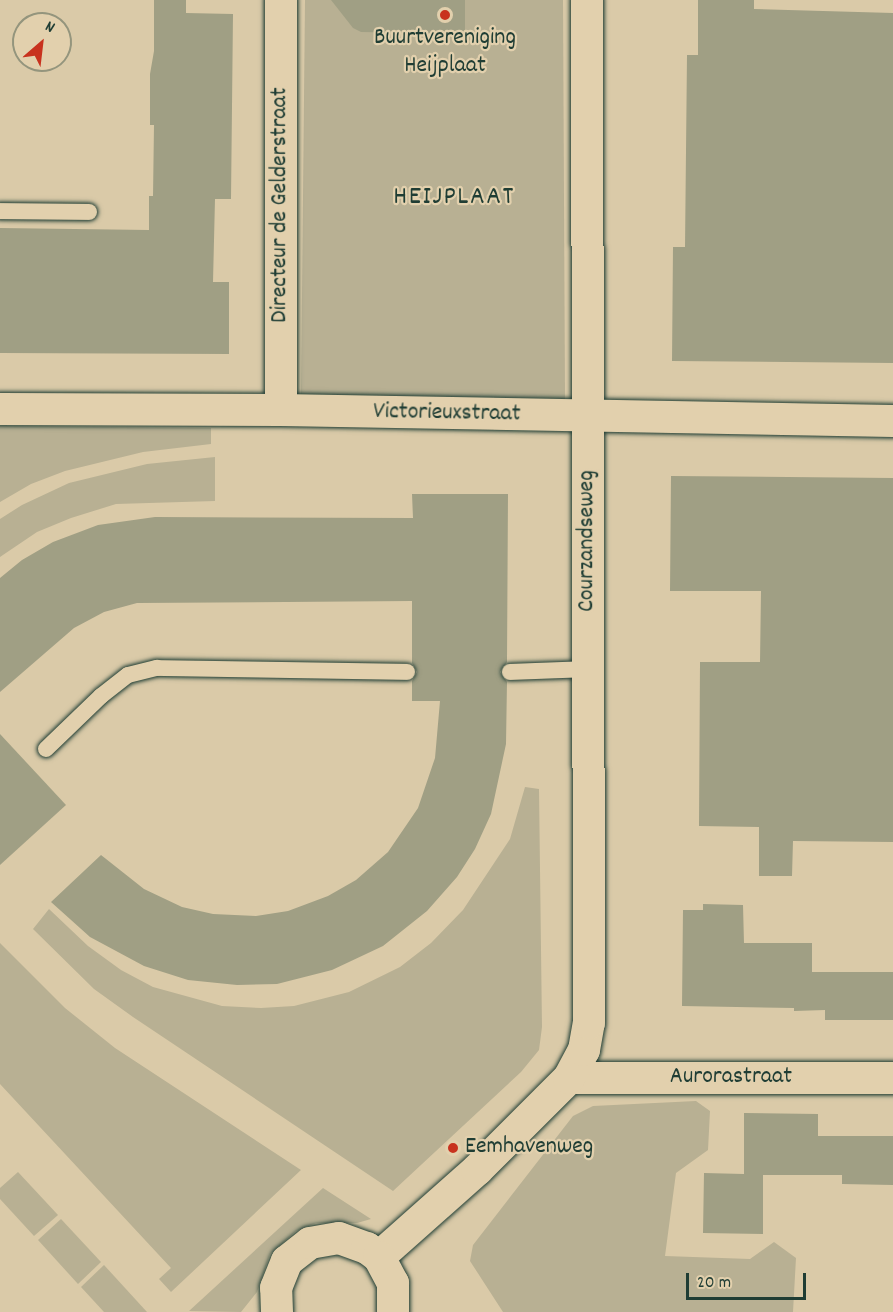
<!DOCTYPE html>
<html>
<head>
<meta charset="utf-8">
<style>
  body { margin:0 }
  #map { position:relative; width:893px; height:1312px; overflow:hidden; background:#dacaa8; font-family:Dekko,sans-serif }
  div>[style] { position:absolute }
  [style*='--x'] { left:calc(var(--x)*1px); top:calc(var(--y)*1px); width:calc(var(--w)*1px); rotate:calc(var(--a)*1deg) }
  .green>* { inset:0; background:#b8b093 }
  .building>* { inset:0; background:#a09f84 }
  .roads { filter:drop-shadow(0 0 2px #1f3d34) drop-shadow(0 0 2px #1f3d34) }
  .service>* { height:16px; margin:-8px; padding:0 8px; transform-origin:8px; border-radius:8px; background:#e2d0ad }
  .minor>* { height:32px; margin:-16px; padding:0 16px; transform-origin:16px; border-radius:16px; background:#e2d0ad }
  .dots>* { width:16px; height:16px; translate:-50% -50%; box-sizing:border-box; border:3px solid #e2d0ad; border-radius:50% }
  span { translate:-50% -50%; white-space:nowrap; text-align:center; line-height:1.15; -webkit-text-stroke:4.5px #e2d0ad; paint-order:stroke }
  .poi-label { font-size:24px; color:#1f3d34 }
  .left { translate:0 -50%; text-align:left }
  .street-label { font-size:24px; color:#1f3d34 }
  .quarter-label { font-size:27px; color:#1f3d34; letter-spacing:1.5px }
  .north { position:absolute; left:12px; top:12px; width:60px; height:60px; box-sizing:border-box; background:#e2d0ad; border:2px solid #94957d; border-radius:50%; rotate:28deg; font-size:16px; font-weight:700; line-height:24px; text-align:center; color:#1f3d34 }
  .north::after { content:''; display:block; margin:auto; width:21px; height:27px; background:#c8321e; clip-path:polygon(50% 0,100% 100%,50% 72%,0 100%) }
  .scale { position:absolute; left:686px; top:1273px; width:120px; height:27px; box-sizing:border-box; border:3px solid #1f3d34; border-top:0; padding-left:8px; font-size:18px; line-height:21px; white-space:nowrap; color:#1f3d34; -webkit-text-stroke:4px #e2d0ad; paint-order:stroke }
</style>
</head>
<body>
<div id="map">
  <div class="green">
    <i style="clip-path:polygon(305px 0,563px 0,565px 399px,301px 395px)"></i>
    <i style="clip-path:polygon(0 426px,211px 428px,211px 444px,143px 452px,65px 471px,31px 484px,0 502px)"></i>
    <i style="clip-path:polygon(215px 457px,215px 501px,116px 504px,71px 518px,37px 532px,0 557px,0 519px,22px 505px,69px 483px,147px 464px)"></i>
    <i style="clip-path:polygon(525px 787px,539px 789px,542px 1027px,539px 1050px,521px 1072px,393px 1191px,133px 1017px,94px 989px,33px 929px,49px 909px,88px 946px,121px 970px,153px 987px,222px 1006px,261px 1008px,294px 1006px,349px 992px,400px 967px,431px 943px,463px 910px,510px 839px)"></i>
    <i style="clip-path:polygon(0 943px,65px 1008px,115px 1048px,301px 1170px,171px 1292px,159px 1279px,171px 1268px,0 1084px)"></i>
    <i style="clip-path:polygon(696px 1101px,710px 1111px,708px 1150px,676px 1173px,665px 1256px,750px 1259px,774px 1242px,796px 1258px,793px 1312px,503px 1312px,470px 1261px,473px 1245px,573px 1116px,593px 1106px)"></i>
    <i style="clip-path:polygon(18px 1172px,58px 1215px,34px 1236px,0 1199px,0 1188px)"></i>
    <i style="clip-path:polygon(323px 1188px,371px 1219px,357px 1223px,316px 1223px,296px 1231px,270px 1254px,257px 1292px,241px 1312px,189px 1311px)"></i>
    <i style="clip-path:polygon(61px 1219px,101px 1262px,78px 1284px,38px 1240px)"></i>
    <i style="clip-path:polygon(104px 1265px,147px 1312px,104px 1312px,81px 1287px)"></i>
  </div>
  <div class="building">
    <i style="clip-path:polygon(154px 0,186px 0,186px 13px,233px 14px,231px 199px,215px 199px,213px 282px,229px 282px,229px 354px,0 353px,0 228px,149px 230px,149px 196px,153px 196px,154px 125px,150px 125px,150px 74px,154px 51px)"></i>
    <i style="clip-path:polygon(331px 0,465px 0,465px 34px,361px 32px,353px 28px)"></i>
    <i style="clip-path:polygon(698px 0,754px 0,754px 9px,893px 13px,893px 363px,672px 361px,673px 247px,685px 247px,687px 55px,698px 55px)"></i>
    <i style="clip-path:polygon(671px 476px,893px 478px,893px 842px,793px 841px,792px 876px,759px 876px,759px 827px,699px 826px,700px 662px,760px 662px,761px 591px,670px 591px)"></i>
    <i style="clip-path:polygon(412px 494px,508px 494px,507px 662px,500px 672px,507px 682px,506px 744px,491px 814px,475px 849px,457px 877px,427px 911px,383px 946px,332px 970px,277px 984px,237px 985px,188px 980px,144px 966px,90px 937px,51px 902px,101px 855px,144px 889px,182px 907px,213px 914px,256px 916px,288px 911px,328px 896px,356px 880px,388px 852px,418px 808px,435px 758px,440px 701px,412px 701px,412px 681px,417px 672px,412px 663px,412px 601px,137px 603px,104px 612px,74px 628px,0 692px,0 578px,22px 560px,53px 542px,98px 525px,155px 517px,413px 518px)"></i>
    <i style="clip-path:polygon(0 734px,66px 805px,0 865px)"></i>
    <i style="clip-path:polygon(703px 904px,743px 905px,744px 943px,812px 943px,812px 972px,893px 972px,893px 1020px,825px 1020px,825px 1010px,794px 1011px,794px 1008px,682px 1006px,683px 910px,703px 910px)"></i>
    <i style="clip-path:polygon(744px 1113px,818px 1114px,818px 1136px,893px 1136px,893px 1185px,842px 1184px,842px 1175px,763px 1175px,763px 1234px,703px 1233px,704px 1173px,744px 1174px)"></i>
  </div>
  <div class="roads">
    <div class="service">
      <i style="--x:0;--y:211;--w:89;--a:0.6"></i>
      <i style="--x:510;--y:672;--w:78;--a:-2.2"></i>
      <i style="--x:46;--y:749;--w:76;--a:-43.9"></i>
      <i style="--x:101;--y:696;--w:34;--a:-38"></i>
      <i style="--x:128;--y:675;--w:30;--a:-14"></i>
      <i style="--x:157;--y:668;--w:250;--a:0.9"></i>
    </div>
    <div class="minor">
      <i style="--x:0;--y:409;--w:281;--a:0.2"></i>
      <i style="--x:281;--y:410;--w:612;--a:1.03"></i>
      <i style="--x:281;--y:410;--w:410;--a:-90"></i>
      <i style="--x:569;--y:1078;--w:324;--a:0"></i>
      <i style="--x:379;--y:1257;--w:131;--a:-41.6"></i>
      <i style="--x:477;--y:1170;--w:130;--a:-45"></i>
      <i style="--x:569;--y:1078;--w:32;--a:-62"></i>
      <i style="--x:584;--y:1050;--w:27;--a:-80"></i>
      <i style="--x:589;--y:1023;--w:1023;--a:-90.11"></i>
      <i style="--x:277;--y:1312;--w:24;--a:-92"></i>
      <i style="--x:276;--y:1288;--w:29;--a:-68"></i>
      <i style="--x:287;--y:1261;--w:29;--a:-38"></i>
      <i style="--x:310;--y:1243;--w:29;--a:-10"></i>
      <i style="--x:339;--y:1238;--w:30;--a:20"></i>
      <i style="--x:367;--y:1248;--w:15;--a:37"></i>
      <i style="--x:379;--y:1257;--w:30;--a:62"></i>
      <i style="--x:393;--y:1283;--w:29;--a:90"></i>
    </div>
  </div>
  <div class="dots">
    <i style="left:445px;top:15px;background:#c8321e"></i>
    <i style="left:453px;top:1148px;background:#c8321e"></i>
  </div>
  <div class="poi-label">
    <span style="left:445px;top:53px">Buurtvereniging<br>Heijplaat</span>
    <span class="left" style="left:465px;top:1148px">Eemhavenweg</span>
  </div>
  <div class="street-label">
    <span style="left:281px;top:205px;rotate:-90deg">Directeur de Gelderstraat</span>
    <span style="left:447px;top:414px;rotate:1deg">Victorieuxstraat</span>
    <span style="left:588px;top:541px;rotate:-90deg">Courzandseweg</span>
    <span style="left:731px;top:1078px">Aurorastraat</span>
  </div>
  <div class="quarter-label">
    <span style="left:454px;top:198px">HEIJPLAAT</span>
  </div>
  <div class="north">N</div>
  <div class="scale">20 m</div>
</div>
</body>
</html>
